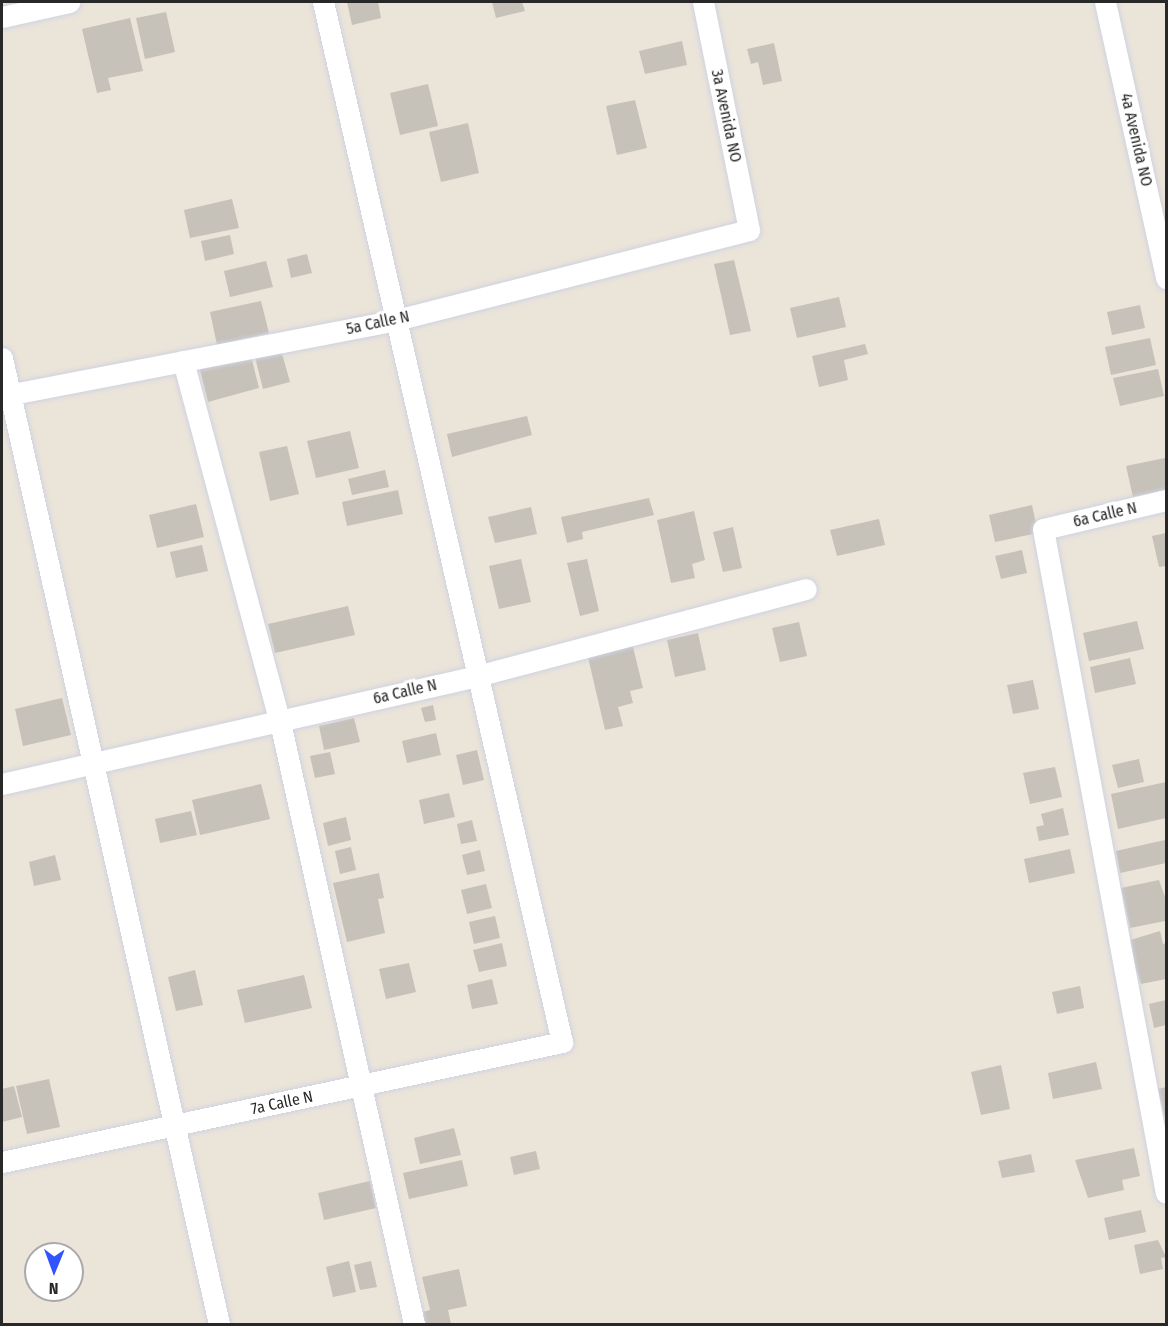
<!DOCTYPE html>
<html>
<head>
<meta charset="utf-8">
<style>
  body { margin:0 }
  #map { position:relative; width:1168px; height:1326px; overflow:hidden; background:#ebe4d9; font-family:"Fira Sans Condensed",sans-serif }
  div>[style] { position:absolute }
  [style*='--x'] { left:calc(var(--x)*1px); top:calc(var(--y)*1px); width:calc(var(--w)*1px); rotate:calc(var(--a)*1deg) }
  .building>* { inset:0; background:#c6c1b9 }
  .roads { filter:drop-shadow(0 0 2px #ced2e2) drop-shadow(0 0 2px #ced2e2) }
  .minor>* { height:21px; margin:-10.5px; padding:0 10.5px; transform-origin:10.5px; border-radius:10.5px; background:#fff }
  span { translate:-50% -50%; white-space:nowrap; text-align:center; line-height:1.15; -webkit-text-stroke:6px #fff; paint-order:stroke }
  .street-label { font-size:16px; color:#282828 }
  .frame { position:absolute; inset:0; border:3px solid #282828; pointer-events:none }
  .north { position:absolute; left:24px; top:1242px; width:60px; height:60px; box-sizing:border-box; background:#fff; border:2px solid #a9a9a9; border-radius:50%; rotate:181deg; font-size:16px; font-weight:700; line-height:24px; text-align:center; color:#282828 }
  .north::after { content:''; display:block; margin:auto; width:21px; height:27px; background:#3254ff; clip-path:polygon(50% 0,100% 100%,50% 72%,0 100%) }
</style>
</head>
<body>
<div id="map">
  <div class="building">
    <i style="clip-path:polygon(347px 2px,378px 2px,381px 18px,352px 25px)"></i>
    <i style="clip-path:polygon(492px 2px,522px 2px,525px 11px,496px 18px)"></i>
    <i style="clip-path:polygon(166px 12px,175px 52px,145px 59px,136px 18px)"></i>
    <i style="clip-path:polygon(130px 18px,143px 71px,108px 78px,111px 90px,97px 93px,82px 29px)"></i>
    <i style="clip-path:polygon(682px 41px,687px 65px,645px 74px,639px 51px)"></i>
    <i style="clip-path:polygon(774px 43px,782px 81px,763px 85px,758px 62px,751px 64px,747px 49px)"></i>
    <i style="clip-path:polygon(428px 84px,438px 126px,400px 135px,390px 93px)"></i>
    <i style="clip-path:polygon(635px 100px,647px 148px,617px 155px,606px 106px)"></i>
    <i style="clip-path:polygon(468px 123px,479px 173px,441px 182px,429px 132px)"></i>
    <i style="clip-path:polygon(232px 199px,239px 228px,190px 238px,184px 210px)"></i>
    <i style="clip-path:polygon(230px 235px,234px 254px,205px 261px,201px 241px)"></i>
    <i style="clip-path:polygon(307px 254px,312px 273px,291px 278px,287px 259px)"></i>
    <i style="clip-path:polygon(734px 260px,751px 331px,730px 335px,714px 264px)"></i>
    <i style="clip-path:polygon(266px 261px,273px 287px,230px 297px,224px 271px)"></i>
    <i style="clip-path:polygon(839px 297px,846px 327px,797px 338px,790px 308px)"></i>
    <i style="clip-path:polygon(261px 301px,269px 333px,217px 345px,210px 312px)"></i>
    <i style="clip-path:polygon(1140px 305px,1145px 328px,1112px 335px,1107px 312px)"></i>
    <i style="clip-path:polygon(1150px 338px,1156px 365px,1111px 375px,1105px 347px)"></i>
    <i style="clip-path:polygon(865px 344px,868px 354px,844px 360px,848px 380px,819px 387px,812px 356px)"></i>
    <i style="clip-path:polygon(281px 350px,290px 382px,263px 389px,255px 357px)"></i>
    <i style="clip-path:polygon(250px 352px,259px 388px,208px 402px,199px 366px)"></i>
    <i style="clip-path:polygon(1158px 369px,1164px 396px,1120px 406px,1113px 378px)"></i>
    <i style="clip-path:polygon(527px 416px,532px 435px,452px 457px,447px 434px)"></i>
    <i style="clip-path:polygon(350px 431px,359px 468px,316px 478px,307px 441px)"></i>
    <i style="clip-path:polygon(287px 446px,299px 494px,270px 501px,259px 452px)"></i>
    <i style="clip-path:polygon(1165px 458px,1166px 490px,1133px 497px,1126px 466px)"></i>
    <i style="clip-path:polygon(385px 470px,389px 487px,352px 495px,348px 479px)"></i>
    <i style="clip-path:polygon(398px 490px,403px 514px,347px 526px,342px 502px)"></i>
    <i style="clip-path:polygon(649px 498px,654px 515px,582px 532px,583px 539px,567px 543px,561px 517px)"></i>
    <i style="clip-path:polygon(196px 504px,204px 537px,157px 548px,149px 515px)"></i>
    <i style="clip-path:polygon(1032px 505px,1038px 533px,995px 542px,989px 515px)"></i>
    <i style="clip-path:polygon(531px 507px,537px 534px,495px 543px,488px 517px)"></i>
    <i style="clip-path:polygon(694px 511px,705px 560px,692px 564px,695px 578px,671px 583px,657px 520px)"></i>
    <i style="clip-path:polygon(879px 519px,885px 545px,837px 556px,830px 530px)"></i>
    <i style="clip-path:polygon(733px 527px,742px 568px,723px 572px,713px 532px)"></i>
    <i style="clip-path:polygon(1166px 533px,1166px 566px,1159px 567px,1152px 536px)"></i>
    <i style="clip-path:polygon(202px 545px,208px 571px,176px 578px,170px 552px)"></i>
    <i style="clip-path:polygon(1022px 550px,1027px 573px,1001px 579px,995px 556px)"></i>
    <i style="clip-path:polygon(521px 559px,531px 602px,499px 609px,489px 566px)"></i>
    <i style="clip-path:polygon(587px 559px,599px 611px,580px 616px,567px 563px)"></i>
    <i style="clip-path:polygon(348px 606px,355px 635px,275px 653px,268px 624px)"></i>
    <i style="clip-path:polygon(1137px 621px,1144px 649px,1089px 661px,1083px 633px)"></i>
    <i style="clip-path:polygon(799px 622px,807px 656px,780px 662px,772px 628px)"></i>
    <i style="clip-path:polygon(698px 633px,706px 670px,675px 677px,667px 640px)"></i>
    <i style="clip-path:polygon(632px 643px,643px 688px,630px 691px,633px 703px,618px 707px,623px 726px,605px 730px,587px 653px)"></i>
    <i style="clip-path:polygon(1130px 658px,1136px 684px,1095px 693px,1090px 667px)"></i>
    <i style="clip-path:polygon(1033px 680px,1039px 709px,1013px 714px,1007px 685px)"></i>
    <i style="clip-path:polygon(62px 698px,71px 735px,23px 746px,15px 709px)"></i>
    <i style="clip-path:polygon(433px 705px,436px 720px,425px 722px,421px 708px)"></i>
    <i style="clip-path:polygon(354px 718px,360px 742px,324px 750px,319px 726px)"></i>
    <i style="clip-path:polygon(436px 733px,441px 755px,407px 763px,402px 741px)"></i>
    <i style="clip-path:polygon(477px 750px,484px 780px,463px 785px,456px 755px)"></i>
    <i style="clip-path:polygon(330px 752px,335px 774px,315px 778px,310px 756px)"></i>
    <i style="clip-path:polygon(1139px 759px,1144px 782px,1118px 788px,1112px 765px)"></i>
    <i style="clip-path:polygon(1055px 767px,1062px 797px,1030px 804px,1023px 773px)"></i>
    <i style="clip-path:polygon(1166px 782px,1166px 818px,1118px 829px,1111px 794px)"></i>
    <i style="clip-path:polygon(261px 784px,270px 819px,200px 835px,192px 800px)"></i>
    <i style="clip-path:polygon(449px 793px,455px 817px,424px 824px,419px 800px)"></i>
    <i style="clip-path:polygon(1063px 808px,1069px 835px,1039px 841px,1036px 827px,1044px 825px,1041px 814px)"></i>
    <i style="clip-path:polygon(191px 811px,197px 835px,160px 843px,155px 819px)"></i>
    <i style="clip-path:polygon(346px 817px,351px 840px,328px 846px,323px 823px)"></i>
    <i style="clip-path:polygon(472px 820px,477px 841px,461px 844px,457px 824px)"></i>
    <i style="clip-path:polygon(1165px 840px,1166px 863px,1120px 873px,1116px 851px)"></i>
    <i style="clip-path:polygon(351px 847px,356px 870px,340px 874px,335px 851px)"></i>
    <i style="clip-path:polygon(1070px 849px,1075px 873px,1029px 883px,1024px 859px)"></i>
    <i style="clip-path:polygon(480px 850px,485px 871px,467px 875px,462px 855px)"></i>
    <i style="clip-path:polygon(55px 855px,61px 880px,34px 886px,29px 862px)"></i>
    <i style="clip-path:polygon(379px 873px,384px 898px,378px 899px,385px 933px,347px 942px,333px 883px)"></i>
    <i style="clip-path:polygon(1159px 880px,1166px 900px,1165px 921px,1130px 928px,1121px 888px)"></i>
    <i style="clip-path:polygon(486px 884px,492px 908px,467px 914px,461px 890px)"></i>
    <i style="clip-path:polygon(495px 916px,500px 938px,474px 944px,469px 922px)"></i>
    <i style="clip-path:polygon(1160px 931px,1163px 944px,1166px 943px,1166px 979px,1141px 984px,1127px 941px)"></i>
    <i style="clip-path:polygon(502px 943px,507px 966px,479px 972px,473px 950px)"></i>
    <i style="clip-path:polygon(409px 963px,416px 992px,386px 999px,379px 969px)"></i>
    <i style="clip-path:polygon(195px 970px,203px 1005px,176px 1011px,168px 977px)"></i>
    <i style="clip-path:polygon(304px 975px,312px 1008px,245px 1023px,237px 990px)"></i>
    <i style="clip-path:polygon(492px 979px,498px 1004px,472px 1009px,467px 985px)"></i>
    <i style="clip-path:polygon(1080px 986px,1084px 1008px,1057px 1014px,1052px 992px)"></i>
    <i style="clip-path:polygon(1166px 1000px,1166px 1025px,1154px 1028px,1149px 1004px)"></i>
    <i style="clip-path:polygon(1096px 1062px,1102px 1089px,1053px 1099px,1048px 1073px)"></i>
    <i style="clip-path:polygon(1001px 1065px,1010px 1109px,981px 1115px,971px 1072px)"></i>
    <i style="clip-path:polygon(49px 1079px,60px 1127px,27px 1134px,16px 1086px)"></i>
    <i style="clip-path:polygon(14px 1086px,22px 1117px,2px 1122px,2px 1089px)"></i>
    <i style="clip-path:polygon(1166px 1087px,1166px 1122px,1158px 1089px)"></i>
    <i style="clip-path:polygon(454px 1128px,461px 1155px,420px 1164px,414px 1138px)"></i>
    <i style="clip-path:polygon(1134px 1148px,1140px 1176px,1122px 1180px,1124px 1190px,1088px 1198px,1075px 1160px)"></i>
    <i style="clip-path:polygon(536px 1151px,540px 1169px,514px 1175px,510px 1157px)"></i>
    <i style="clip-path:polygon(1031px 1154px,1035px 1172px,1002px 1178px,998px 1161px)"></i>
    <i style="clip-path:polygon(462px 1160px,468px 1186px,409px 1199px,403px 1173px)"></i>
    <i style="clip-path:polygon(370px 1181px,376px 1208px,324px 1220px,318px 1193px)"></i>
    <i style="clip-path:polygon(1141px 1210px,1146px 1232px,1109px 1240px,1104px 1218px)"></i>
    <i style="clip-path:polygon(1158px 1240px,1166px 1257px,1161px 1258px,1163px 1269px,1140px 1274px,1134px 1245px)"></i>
    <i style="clip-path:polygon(349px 1261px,356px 1292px,333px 1297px,326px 1267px)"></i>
    <i style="clip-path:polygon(371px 1261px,377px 1287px,360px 1290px,354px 1265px)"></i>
    <i style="clip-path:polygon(459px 1269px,467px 1306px,448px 1310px,451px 1324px,425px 1324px,423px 1312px,430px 1310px,422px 1277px)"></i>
  </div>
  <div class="roads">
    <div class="minor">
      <i style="--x:1105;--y:2;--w:283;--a:77.5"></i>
      <i style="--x:2;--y:17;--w:69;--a:-12.6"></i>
      <i style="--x:2;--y:358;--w:990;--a:77.34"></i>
      <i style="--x:183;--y:361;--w:374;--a:75"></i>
      <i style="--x:280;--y:722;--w:617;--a:77.45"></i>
      <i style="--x:2;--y:396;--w:401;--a:-10.9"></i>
      <i style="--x:396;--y:320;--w:364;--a:-14.3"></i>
      <i style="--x:749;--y:230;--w:233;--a:-101.4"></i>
      <i style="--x:1166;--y:500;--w:126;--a:166.7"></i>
      <i style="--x:1043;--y:529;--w:675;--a:79.51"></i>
      <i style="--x:2;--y:784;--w:487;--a:-12.8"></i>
      <i style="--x:477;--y:676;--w:340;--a:-14.8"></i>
      <i style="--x:2;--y:1162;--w:573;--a:-12.09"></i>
      <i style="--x:562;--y:1042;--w:1067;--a:-102.94"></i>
    </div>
  </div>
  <div class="street-label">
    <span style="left:726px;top:116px;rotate:78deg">3a Avenida NO</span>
    <span style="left:1136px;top:140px;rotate:77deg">4a Avenida NO</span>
    <span style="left:378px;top:323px;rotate:-12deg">5a Calle N</span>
    <span style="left:1105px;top:515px;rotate:-13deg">6a Calle N</span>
    <span style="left:405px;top:692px;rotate:-13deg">6a Calle N</span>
    <span style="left:282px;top:1103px;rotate:-12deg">7a Calle N</span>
  </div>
  <div class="frame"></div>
  <div class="north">N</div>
</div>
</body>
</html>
